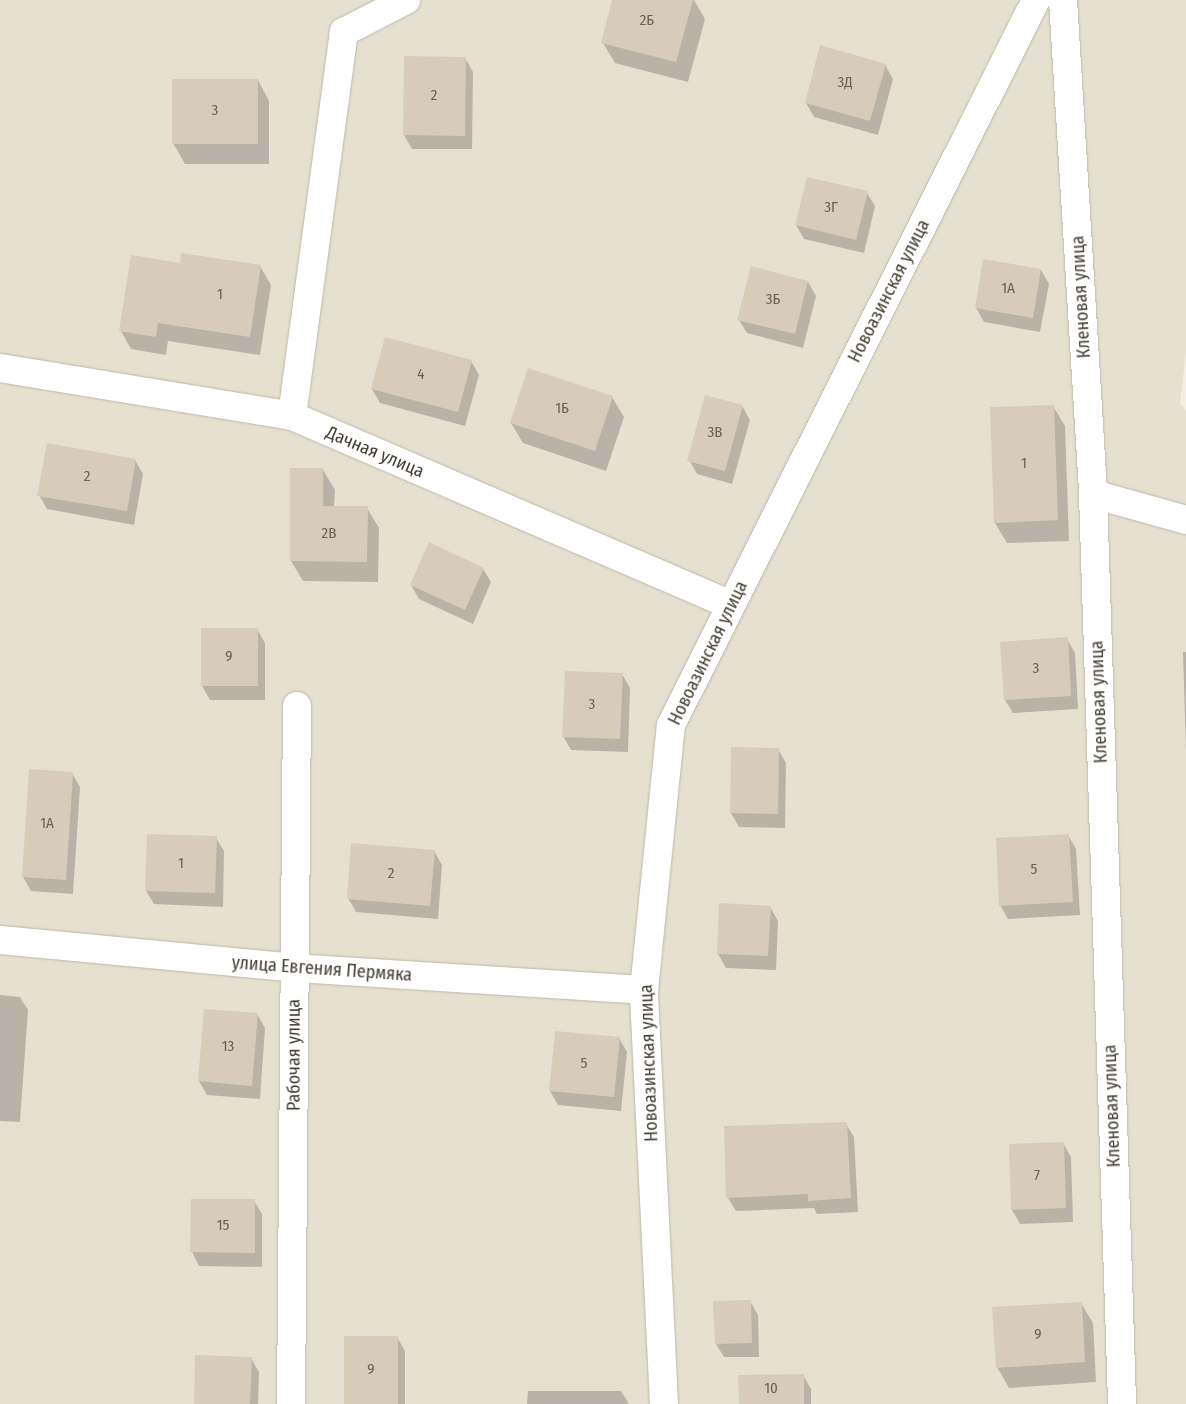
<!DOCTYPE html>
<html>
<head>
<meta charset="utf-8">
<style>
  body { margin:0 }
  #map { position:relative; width:1186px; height:1404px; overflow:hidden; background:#f2eee2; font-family:"Fira Sans Condensed",sans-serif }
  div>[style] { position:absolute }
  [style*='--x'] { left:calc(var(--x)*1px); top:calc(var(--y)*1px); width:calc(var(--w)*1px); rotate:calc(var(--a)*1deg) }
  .residential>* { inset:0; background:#e6e0d0 }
  .shadow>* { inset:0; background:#0003 }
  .building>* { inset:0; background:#d7ccba }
  .roads { filter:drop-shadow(0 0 1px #c0b8a8) drop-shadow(0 0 1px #c0b8a8) }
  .minor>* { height:28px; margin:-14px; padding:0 14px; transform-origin:14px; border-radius:14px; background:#fff }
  span { translate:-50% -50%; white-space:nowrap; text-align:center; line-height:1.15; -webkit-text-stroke:4px #fff; paint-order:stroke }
  .number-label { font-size:15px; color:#686155 }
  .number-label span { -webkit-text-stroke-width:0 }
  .street-label { font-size:18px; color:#433d33 }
</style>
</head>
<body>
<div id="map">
  <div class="residential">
    <i style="clip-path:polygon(0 0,1186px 0,1186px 352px,1180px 404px,1186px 410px,1186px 1404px,0 1404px)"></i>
  </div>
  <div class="shadow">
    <i style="clip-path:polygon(614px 0,694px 0,705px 19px,688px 82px,615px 63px,603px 43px)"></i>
    <i style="clip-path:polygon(465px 58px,473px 72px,472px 149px,412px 149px,404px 135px)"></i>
    <i style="clip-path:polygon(885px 65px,893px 79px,878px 135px,814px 117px,806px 103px)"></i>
    <i style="clip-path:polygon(258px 80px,269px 101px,269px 164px,185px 164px,173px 143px)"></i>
    <i style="clip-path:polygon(867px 193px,875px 206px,864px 253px,804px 239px,796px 225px)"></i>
    <i style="clip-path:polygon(181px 264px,260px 266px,271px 285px,260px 355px,168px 341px,166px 355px,131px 349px,121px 331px)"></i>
    <i style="clip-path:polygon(1041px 270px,1049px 284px,1040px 332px,984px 322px,976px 308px)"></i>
    <i style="clip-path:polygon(808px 282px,816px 296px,803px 348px,747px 333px,739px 320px)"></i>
    <i style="clip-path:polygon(471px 361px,479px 375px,465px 426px,380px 403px,372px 389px)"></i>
    <i style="clip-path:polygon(612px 397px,624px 417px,606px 471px,523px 443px,511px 423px)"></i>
    <i style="clip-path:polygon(742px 406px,750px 420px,732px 484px,697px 474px,689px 460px)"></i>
    <i style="clip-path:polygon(1053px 406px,1065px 426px,1069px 541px,1007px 543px,995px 523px)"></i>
    <i style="clip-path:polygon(135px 460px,143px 474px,134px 525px,47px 509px,39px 495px)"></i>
    <i style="clip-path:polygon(323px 470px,335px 490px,334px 507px,367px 508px,379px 528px,378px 582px,303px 581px,291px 561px)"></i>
    <i style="clip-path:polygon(483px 569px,491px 582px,473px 624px,419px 599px,411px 585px)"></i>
    <i style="clip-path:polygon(257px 629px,265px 643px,265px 700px,210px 700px,202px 686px)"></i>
    <i style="clip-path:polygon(1067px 639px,1075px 653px,1078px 709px,1013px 713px,1005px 700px)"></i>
    <i style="clip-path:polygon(1183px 652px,1186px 652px,1186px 752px)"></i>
    <i style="clip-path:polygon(622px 674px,630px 688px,628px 752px,571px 750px,563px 736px)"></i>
    <i style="clip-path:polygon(732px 748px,778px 749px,786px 763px,785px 828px,739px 827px,731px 813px)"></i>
    <i style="clip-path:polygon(30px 770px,72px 773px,80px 787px,73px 894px,31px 891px,23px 877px)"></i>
    <i style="clip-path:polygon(1068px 835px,1076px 849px,1080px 915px,1008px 919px,1000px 905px)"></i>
    <i style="clip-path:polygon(216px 838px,224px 851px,223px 907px,154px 904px,146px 891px)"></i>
    <i style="clip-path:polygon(434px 851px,442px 865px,438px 919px,356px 912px,348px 898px)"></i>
    <i style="clip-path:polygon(770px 907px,778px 921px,776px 970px,726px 968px,718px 954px)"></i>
    <i style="clip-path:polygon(0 995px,20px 997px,28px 1010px,20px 1122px,0 1121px)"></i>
    <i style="clip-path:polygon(257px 1014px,265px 1028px,260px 1099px,207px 1095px,199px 1081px)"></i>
    <i style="clip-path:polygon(619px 1038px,627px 1052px,621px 1111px,558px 1105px,550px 1091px)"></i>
    <i style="clip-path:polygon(846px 1124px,854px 1137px,858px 1212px,817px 1214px,814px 1208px,736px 1211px,728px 1198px)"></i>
    <i style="clip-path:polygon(1063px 1143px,1071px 1157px,1073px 1222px,1020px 1224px,1012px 1210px,1010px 1145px)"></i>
    <i style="clip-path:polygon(254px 1201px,262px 1214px,262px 1267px,199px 1266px,192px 1252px)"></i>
    <i style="clip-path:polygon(750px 1301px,758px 1315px,759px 1357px,724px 1357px,716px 1344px)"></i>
    <i style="clip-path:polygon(1081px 1303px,1093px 1323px,1096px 1382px,1009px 1388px,997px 1367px)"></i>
    <i style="clip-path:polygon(397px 1337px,405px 1351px,405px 1404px,346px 1404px)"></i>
    <i style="clip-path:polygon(251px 1358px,259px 1372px,258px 1404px,195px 1404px)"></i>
    <i style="clip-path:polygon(803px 1375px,811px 1389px,811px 1404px,740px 1404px)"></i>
    <i style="clip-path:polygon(528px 1391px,621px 1391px,629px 1404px,527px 1404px)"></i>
  </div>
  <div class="building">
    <i style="clip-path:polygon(612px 0,693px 0,676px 62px,601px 43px)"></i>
    <i style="clip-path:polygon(820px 45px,886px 64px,870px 121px,805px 103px)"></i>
    <i style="clip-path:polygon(404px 56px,466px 57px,465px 136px,403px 135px)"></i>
    <i style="clip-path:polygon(172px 79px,258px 79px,258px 144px,172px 144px)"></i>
    <i style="clip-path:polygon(807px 177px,868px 191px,856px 240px,795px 225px)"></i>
    <i style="clip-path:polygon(181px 253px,261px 265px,250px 337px,158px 323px,156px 337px,119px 331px,131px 255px,180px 263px)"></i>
    <i style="clip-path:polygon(983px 259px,1041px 269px,1033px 318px,975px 308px)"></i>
    <i style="clip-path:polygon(751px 266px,808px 281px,795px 334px,737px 320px)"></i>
    <i style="clip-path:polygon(385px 337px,472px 360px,458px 412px,371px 389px)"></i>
    <i style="clip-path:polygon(528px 368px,613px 396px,595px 451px,510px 423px)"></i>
    <i style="clip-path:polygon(705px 395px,743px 405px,725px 471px,687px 461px)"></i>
    <i style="clip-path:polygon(1054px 405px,1058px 520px,994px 523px,990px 407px)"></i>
    <i style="clip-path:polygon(47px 443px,136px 459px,127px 511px,37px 496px)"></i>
    <i style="clip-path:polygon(290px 468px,323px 468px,323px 506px,368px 506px,367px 562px,290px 561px)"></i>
    <i style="clip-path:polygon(429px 542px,484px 568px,465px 610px,410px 585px)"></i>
    <i style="clip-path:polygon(201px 628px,258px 628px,258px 686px,201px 686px)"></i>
    <i style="clip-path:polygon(1068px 637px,1071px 696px,1004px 700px,1000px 642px)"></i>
    <i style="clip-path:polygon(565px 671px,623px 673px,620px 739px,562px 737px)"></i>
    <i style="clip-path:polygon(731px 747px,779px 748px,778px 814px,730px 813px)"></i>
    <i style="clip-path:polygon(29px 769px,73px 772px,66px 880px,22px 877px)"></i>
    <i style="clip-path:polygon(147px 834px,217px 836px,215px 893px,145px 891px)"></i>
    <i style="clip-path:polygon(1069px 834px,1073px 902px,999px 906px,996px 838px)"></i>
    <i style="clip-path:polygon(351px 843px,435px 850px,430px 906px,347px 899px)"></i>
    <i style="clip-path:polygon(719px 903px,771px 906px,768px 956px,717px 954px)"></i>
    <i style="clip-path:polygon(204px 1009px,258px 1013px,252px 1086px,198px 1081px)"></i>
    <i style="clip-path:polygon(555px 1031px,620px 1037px,614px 1097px,549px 1091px)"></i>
    <i style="clip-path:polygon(847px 1122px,851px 1198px,808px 1201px,808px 1194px,726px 1198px,724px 1126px)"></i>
    <i style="clip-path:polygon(1064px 1142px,1066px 1208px,1011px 1210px,1009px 1144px)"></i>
    <i style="clip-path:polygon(191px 1199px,255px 1199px,255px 1253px,190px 1252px)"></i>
    <i style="clip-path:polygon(751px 1300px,752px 1343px,715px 1344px,713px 1301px)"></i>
    <i style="clip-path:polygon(1082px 1302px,1085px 1362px,996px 1368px,992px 1307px)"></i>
    <i style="clip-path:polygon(344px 1336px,398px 1336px,398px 1404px,344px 1404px)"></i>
    <i style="clip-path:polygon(195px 1355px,252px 1357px,250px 1404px,194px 1404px)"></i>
    <i style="clip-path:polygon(804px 1374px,804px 1404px,739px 1404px,738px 1375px)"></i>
  </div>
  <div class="roads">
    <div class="minor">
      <i style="--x:1063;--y:0;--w:495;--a:86.5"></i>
      <i style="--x:1093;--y:494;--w:910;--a:88.17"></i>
      <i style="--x:0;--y:368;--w:296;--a:9.3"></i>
      <i style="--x:292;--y:416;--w:477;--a:23.3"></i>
      <i style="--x:292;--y:416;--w:388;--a:-82.3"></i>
      <i style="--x:344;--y:32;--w:70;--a:-27.3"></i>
      <i style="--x:1093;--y:494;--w:97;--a:15.6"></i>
      <i style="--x:0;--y:940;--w:296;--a:5.4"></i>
      <i style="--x:295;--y:968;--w:350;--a:3.6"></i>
      <i style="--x:291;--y:1404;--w:698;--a:-89.51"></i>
      <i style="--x:664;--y:1404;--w:414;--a:-92.8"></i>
      <i style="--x:644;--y:990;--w:266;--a:-84.2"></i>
      <i style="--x:671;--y:725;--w:812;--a:-63.28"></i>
    </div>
  </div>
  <div class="number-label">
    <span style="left:647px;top:21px">2Б</span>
    <span style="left:845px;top:83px">3Д</span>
    <span style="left:434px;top:96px">2</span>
    <span style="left:215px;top:111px">3</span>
    <span style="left:831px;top:208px">3Г</span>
    <span style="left:1008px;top:289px">1А</span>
    <span style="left:220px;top:295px">1</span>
    <span style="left:773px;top:300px">3Б</span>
    <span style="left:421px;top:375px">4</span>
    <span style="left:562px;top:409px">1Б</span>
    <span style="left:715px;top:433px">3В</span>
    <span style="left:1024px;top:464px">1</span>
    <span style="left:87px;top:477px">2</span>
    <span style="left:329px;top:534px">2В</span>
    <span style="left:229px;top:657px">9</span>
    <span style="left:1036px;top:669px">3</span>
    <span style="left:592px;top:705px">3</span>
    <span style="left:47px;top:824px">1А</span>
    <span style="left:181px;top:864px">1</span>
    <span style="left:1034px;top:870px">5</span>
    <span style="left:391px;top:874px">2</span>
    <span style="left:228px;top:1047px">13</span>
    <span style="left:584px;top:1064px">5</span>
    <span style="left:1037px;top:1176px">7</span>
    <span style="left:223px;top:1226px">15</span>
    <span style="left:1038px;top:1335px">9</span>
    <span style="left:371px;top:1370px">9</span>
    <span style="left:771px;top:1389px">10</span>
  </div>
  <div class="street-label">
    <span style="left:889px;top:291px;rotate:-63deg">Новоазинская улица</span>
    <span style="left:1081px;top:297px;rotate:-93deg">Кленовая улица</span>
    <span style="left:375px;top:452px;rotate:23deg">Дачная улица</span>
    <span style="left:708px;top:653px;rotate:-64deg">Новоазинская улица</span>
    <span style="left:1099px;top:702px;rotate:-92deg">Кленовая улица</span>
    <span style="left:322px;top:969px;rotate:4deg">улица Евгения Пермяка</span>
    <span style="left:294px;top:1055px;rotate:-90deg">Рабочая улица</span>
    <span style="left:649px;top:1063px;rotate:-92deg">Новоазинская улица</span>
    <span style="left:1112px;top:1106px;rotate:-92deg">Кленовая улица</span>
  </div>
</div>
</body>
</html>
